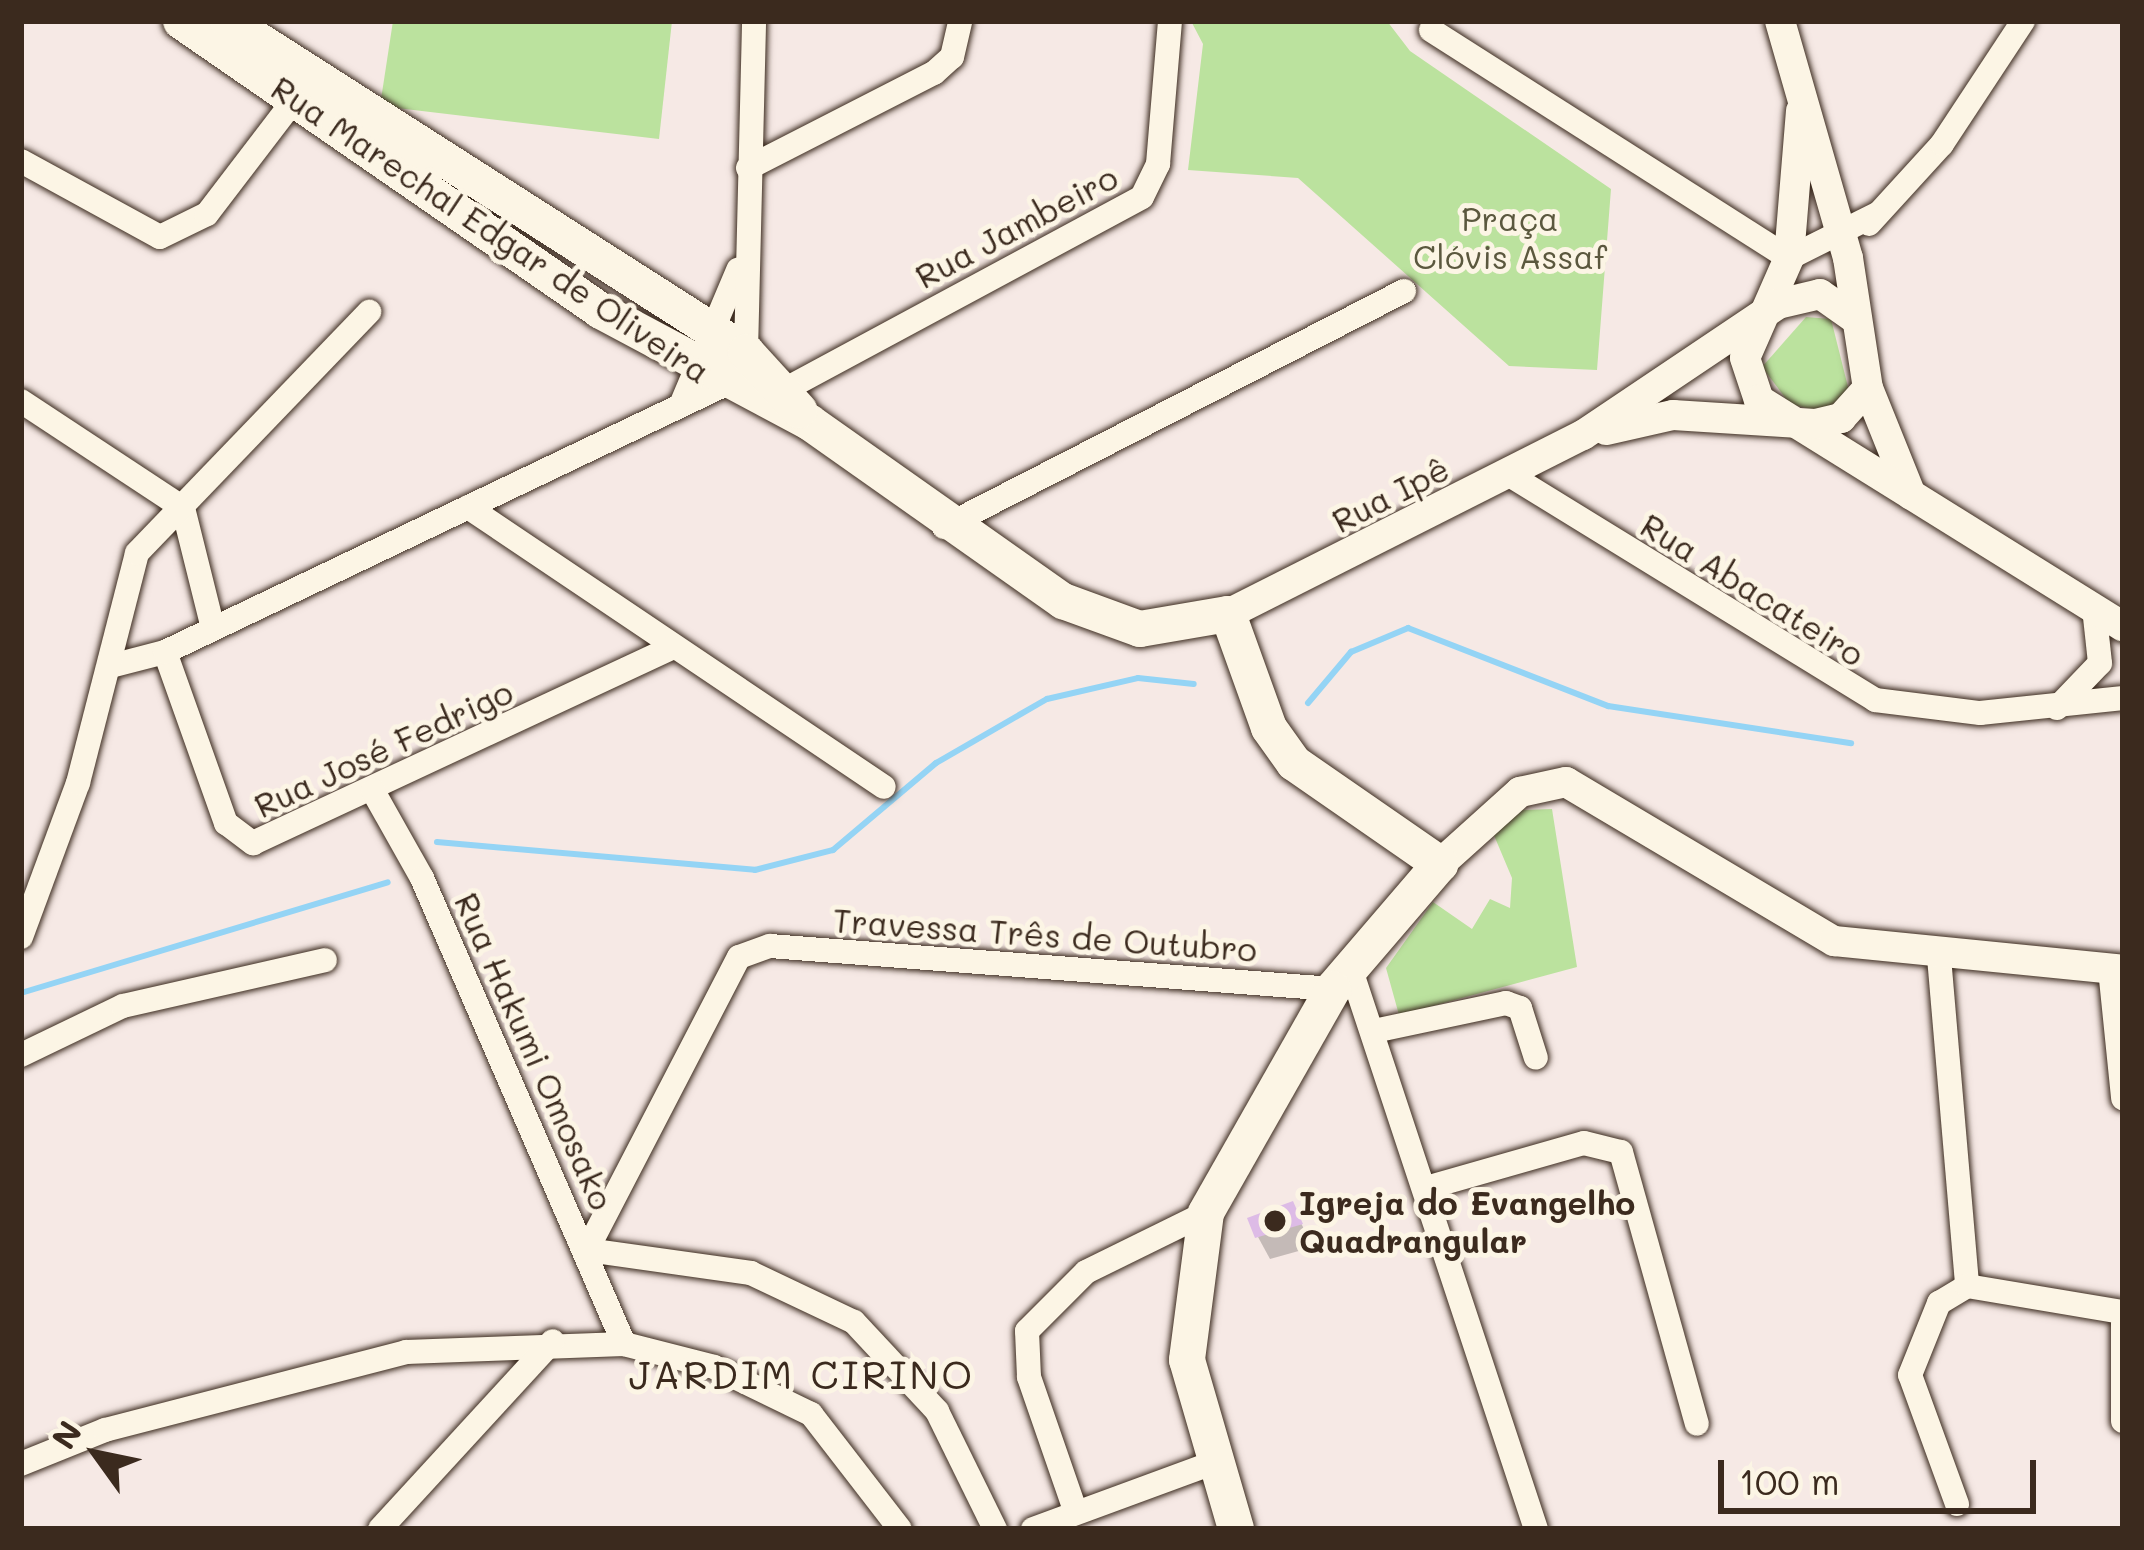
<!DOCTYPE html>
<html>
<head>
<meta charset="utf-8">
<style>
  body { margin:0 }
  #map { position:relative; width:2144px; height:1550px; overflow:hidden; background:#f6e9e5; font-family:Mali,sans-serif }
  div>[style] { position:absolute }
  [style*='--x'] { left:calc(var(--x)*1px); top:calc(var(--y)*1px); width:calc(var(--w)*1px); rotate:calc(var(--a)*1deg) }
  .green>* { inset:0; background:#bbe29e }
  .shadow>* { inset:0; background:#0003 }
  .stream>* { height:6px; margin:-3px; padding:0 3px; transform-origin:3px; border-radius:3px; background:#94d4f5 }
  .building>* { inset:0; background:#ddbbe6 }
  .roads { filter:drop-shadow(0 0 3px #3b2a1e) drop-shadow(0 0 3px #3b2a1e) }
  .minor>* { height:24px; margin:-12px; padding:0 12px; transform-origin:12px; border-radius:12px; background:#fcf5e5 }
  .tertiary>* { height:30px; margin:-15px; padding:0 15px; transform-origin:15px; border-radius:15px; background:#fcf5e5 }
  .secondary>* { height:36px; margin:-18px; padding:0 18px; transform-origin:18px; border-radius:18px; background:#fcf5e5 }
  .dots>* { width:33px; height:33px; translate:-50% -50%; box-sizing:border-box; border:6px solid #fcf5e5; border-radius:50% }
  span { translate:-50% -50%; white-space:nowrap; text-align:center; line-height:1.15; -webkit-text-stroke:10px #fcf5e5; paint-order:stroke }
  .park-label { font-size:33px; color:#5b583e }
  .street-label { font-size:33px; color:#3b2a1e }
  .poi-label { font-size:33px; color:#3b2a1e; font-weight:700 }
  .left { translate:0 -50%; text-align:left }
  .quarter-label { font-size:39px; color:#3b2a1e; letter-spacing:3px }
  .frame { position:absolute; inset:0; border:24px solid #3b2a1e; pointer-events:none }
  .north { position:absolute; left:36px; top:1394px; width:120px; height:120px; -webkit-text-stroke:9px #fcf5e5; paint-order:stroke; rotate:303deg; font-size:33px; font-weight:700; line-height:48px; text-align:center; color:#3b2a1e }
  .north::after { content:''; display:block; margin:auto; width:42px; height:54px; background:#3b2a1e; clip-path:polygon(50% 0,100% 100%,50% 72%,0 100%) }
  .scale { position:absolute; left:1718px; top:1460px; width:318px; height:54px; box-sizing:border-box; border:6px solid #3b2a1e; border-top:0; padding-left:15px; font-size:36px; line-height:42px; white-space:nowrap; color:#3b2a1e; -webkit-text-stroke:9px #fcf5e5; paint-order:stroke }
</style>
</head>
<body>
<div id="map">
  <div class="green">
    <i style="clip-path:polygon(393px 21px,672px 21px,659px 139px,380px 106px)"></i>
    <i style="clip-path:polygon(1191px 21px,1387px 21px,1410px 51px,1611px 189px,1597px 370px,1509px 366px,1298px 178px,1188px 170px,1203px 44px)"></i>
    <i style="clip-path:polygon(1806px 317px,1831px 319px,1849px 391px,1823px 412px,1790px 404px,1762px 367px)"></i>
    <i style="clip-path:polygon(1552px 809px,1577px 967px,1399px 1015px,1386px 968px,1433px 902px,1472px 929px,1490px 899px,1510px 908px,1512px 878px,1493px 833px,1520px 810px)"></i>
  </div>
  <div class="shadow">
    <i style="clip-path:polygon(1292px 1205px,1313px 1247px,1270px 1259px,1258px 1237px)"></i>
  </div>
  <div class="stream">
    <i style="--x:1308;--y:703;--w:67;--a:-49.9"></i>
    <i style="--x:1351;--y:652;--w:62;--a:-22.8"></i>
    <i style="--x:1408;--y:628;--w:215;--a:21.3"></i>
    <i style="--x:1608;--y:706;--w:246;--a:8.7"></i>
    <i style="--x:437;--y:842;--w:319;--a:5"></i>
    <i style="--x:755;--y:870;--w:81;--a:-14.4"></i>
    <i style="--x:833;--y:850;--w:135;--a:-40.2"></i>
    <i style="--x:936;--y:763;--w:128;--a:-30"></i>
    <i style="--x:1047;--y:699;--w:93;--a:-13"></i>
    <i style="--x:1138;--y:678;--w:56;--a:6.1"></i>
    <i style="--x:21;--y:993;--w:383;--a:-16.8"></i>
  </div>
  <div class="building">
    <i style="clip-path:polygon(1293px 1201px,1303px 1224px,1255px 1238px,1247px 1218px)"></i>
  </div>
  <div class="roads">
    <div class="minor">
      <i style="--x:1431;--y:30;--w:424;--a:32.5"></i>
      <i style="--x:1789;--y:258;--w:98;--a:-26.6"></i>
      <i style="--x:21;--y:161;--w:158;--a:28.7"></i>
      <i style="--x:160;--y:237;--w:52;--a:-26.1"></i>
      <i style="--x:207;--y:214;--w:145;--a:-52.6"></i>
      <i style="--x:748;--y:168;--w:209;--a:-27.1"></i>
      <i style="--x:934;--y:73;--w:24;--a:-42"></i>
      <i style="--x:952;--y:57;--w:37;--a:-77"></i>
      <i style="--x:1869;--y:224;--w:108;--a:-47.6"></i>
      <i style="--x:1942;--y:144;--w:147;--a:-56.6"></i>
      <i style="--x:771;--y:397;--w:421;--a:-28.3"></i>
      <i style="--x:1142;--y:197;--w:37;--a:-64"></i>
      <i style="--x:1158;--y:164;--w:144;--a:-85.2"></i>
      <i style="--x:21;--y:401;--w:194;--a:33.4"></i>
      <i style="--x:183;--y:508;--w:124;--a:76"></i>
      <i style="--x:681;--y:405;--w:147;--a:-67.1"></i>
      <i style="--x:1508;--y:474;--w:431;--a:31.6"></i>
      <i style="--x:1875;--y:700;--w:106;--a:7.1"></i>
      <i style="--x:1980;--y:713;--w:144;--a:-6"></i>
      <i style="--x:468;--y:507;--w:501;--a:33.94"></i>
      <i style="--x:944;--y:527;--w:517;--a:-27.16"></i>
      <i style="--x:165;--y:652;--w:182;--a:70.4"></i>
      <i style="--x:226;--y:823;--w:34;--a:37"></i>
      <i style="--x:253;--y:843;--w:463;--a:-25"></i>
      <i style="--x:111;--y:666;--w:56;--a:-14.5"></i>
      <i style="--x:165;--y:652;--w:622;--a:-25.53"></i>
      <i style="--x:726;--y:384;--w:38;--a:-58"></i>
      <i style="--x:746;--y:352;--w:331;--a:-88.6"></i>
      <i style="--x:2057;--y:708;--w:62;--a:-46.3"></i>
      <i style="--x:2100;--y:663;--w:55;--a:-96.2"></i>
      <i style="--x:373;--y:791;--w:100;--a:60.6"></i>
      <i style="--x:422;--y:878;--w:508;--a:66.56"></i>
      <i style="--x:21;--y:937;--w:164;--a:-69.7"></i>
      <i style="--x:78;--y:783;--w:237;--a:-75.6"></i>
      <i style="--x:137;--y:553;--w:335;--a:-46.1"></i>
      <i style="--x:1939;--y:957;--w:330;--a:85.1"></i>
      <i style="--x:1350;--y:967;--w:592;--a:71.69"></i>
      <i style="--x:2110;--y:969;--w:130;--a:84.2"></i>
      <i style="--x:1374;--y:1031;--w:135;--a:-12"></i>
      <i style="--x:1506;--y:1003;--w:15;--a:20"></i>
      <i style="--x:1520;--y:1008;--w:52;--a:72.3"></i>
      <i style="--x:21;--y:1055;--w:113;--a:-25.7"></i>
      <i style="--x:123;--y:1006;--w:207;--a:-12.8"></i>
      <i style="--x:1426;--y:1188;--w:164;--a:-15.9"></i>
      <i style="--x:1584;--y:1143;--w:38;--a:14"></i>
      <i style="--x:1621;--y:1152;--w:282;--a:74.4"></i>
      <i style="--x:2123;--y:1323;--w:98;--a:90"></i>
      <i style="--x:21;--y:1464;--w:91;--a:-22"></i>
      <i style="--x:105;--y:1430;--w:311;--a:-14.5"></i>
      <i style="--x:406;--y:1352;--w:218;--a:-2.1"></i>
      <i style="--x:624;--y:1344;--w:93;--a:14.3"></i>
      <i style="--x:714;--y:1367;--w:108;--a:25.9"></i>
      <i style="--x:811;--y:1414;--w:145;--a:52.3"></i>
      <i style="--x:1957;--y:1504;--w:137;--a:-110"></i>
      <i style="--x:1910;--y:1375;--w:78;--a:-68.1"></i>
      <i style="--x:1939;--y:1303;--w:33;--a:-31"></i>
      <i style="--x:1967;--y:1286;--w:158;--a:9.5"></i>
      <i style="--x:1075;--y:1510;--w:141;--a:-109.1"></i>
      <i style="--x:1029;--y:1377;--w:46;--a:-92.5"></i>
      <i style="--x:1027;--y:1331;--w:83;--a:-45"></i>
      <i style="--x:1086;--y:1272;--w:134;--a:-26.2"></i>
      <i style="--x:380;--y:1529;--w:255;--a:-47.4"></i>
      <i style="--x:995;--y:1529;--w:131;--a:-116.2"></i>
      <i style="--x:937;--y:1411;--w:122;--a:-133"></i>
      <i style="--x:854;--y:1322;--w:114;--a:-154.6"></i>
      <i style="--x:751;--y:1273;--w:166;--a:-172"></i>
      <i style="--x:587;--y:1250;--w:330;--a:-62.6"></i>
      <i style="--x:739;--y:957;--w:33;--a:-20"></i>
      <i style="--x:770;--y:946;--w:565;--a:4.37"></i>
      <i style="--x:1033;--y:1529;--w:191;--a:-20.2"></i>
    </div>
    <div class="tertiary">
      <i style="--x:1780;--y:21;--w:247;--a:74"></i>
      <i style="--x:1848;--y:258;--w:132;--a:81.3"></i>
      <i style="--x:1868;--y:388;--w:115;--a:68.1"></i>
      <i style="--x:1801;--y:111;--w:147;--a:94.7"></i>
      <i style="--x:1789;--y:258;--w:109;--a:113.7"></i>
      <i style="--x:1745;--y:358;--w:44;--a:71.6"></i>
      <i style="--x:1759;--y:400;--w:429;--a:31.9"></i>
      <i style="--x:1606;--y:430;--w:69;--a:-12.6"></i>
      <i style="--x:1673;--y:415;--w:142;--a:3.6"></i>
      <i style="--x:1815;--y:424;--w:27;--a:-13"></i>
      <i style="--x:1841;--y:418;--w:40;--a:-48"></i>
      <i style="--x:1228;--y:614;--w:398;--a:-26.8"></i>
      <i style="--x:1583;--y:435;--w:235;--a:-33.9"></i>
      <i style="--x:1778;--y:304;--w:43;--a:-13.4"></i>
      <i style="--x:1820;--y:294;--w:39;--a:35"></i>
      <i style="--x:1440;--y:864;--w:108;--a:-42"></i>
      <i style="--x:1520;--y:792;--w:47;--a:-12.3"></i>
      <i style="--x:1566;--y:782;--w:312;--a:30.7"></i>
      <i style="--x:1834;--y:941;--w:290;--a:5.7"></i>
    </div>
    <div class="secondary">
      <i style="--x:181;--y:21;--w:510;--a:34.62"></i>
      <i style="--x:601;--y:311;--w:236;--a:28.1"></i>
      <i style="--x:809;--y:422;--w:311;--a:35.2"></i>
      <i style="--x:1063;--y:601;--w:82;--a:20"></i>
      <i style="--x:1140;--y:629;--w:89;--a:-9.7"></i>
      <i style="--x:1228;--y:614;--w:121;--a:70.2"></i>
      <i style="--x:1269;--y:728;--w:43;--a:54.5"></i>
      <i style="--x:1294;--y:763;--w:178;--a:34.7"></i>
      <i style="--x:1440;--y:864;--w:165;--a:130.6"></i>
      <i style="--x:1333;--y:989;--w:257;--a:119.6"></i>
      <i style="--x:1206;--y:1213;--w:148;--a:97.4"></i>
      <i style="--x:1187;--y:1360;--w:176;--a:73.8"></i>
      <i style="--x:228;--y:21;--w:615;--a:32.58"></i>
      <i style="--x:746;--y:352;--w:79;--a:47.6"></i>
    </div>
  </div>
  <div class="dots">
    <i style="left:1275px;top:1221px;background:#3b2a1e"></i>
  </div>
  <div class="park-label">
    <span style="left:1510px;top:237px">Praça<br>Clóvis Assaf</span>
  </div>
  <div class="street-label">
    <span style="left:1016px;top:226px;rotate:-28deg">Rua Jambeiro</span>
    <span style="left:491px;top:229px;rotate:34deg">Rua Marechal Edgar de Oliveira</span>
    <span style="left:1390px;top:494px;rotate:-27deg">Rua Ipê</span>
    <span style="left:1753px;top:589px;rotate:32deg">Rua Abacateiro</span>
    <span style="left:383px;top:748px;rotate:-25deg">Rua José Fedrigo</span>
    <span style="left:1045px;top:934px;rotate:4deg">Travessa Três de Outubro</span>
    <span style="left:535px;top:1051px;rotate:66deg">Rua Hakumi Omosako</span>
  </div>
  <div class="poi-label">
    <span class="left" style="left:1299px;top:1221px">Igreja do Evangelho<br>Quadrangular</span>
  </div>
  <div class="quarter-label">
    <span style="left:802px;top:1374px">JARDIM CIRINO</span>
  </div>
  <div class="frame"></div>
  <div class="north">N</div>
  <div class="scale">100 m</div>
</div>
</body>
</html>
